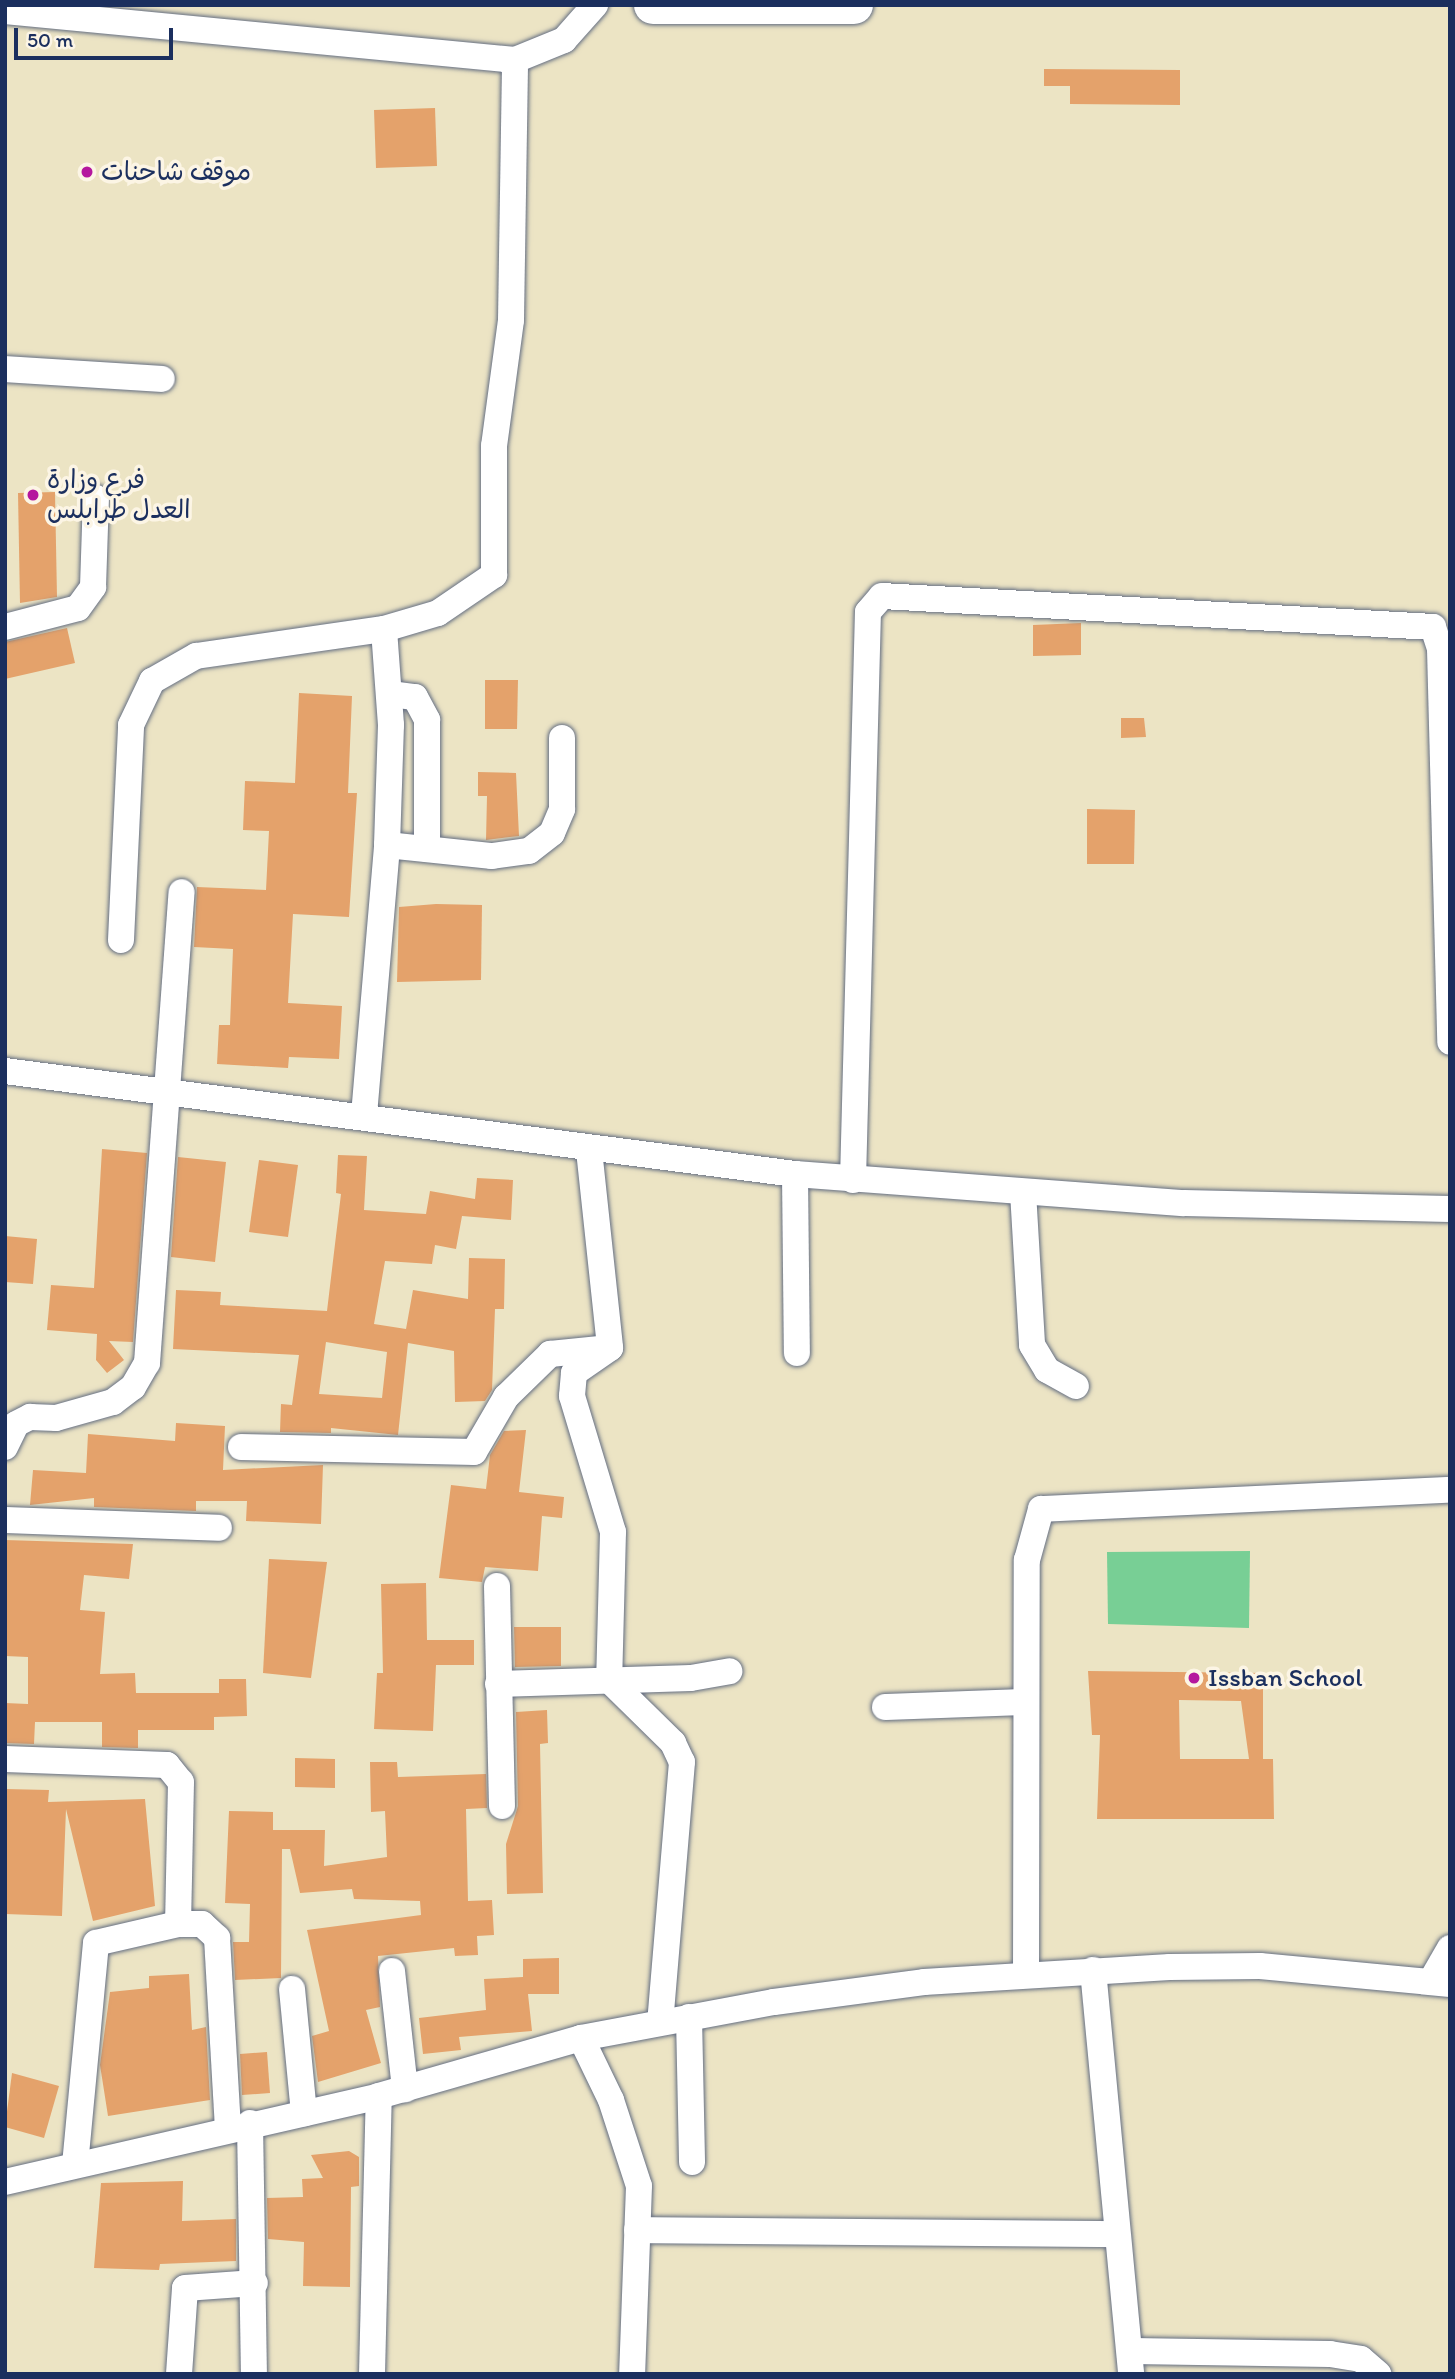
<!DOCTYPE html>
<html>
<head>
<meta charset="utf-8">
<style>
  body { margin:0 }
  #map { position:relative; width:1455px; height:2379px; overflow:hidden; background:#ece4c4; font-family:Itim,"Playpen Sans Arabic",sans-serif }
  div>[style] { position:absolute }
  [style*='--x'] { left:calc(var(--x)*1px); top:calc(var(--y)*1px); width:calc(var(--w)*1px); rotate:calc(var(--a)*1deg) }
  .green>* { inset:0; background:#78cf95 }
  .building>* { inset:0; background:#e4a26b }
  .roads { filter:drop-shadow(0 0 2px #646e82) drop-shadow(0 0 2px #646e82) }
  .minor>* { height:26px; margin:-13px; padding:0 13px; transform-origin:13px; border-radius:13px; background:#fff }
  .highway>* { height:38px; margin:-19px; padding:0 19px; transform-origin:19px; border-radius:19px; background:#fff }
  .dots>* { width:19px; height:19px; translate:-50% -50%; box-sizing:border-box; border:4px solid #fcf5e5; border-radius:50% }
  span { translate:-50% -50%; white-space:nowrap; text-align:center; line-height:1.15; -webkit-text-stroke:7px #fcf5e5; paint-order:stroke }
  .poi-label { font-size:26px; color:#1b2f5e }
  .left { translate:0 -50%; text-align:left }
  .frame { position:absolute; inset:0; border:7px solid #1b2f5e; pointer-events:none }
  .scale { position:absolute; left:14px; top:28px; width:159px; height:32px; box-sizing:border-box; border:4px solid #1b2f5e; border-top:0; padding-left:9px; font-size:21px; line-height:24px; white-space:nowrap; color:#1b2f5e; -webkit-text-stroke:5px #fcf5e5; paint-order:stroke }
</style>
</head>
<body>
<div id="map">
  <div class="green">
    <i style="clip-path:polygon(1250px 1551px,1249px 1628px,1108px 1624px,1107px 1552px)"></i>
  </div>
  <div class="building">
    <i style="clip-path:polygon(1044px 69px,1180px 70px,1180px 105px,1070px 104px,1070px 86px,1044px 86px)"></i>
    <i style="clip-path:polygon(435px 108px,437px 166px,376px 168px,374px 110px)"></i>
    <i style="clip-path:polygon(55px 492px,57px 597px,20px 603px,18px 493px)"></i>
    <i style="clip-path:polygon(1081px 623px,1081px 655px,1033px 656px,1033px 625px)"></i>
    <i style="clip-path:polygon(67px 628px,75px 663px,5px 679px,5px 642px)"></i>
    <i style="clip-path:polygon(485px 680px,518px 680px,517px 729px,485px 729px)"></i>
    <i style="clip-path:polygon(299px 693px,352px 696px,348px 793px,357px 793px,349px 917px,293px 914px,288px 1003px,342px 1006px,339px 1059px,289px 1057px,288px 1068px,217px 1064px,219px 1025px,230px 1025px,233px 949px,194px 947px,197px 887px,266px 890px,269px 831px,243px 830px,245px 781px,295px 783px)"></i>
    <i style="clip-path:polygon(1121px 718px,1144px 718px,1146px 737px,1121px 738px)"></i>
    <i style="clip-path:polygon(478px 772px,516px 773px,519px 836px,486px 840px,487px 796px,478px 796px)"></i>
    <i style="clip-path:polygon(1087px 809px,1135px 810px,1134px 864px,1087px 864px)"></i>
    <i style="clip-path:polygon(436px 904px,482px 905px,481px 980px,397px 982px,399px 907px)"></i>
    <i style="clip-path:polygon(102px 1149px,147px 1153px,133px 1342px,109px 1341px,124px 1360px,107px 1373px,96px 1360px,97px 1334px,47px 1330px,51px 1285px,94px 1288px)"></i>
    <i style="clip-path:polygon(evenodd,338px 1155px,367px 1156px,364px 1210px,426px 1214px,430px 1191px,475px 1199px,477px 1178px,513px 1180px,511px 1220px,462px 1216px,456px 1249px,435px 1245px,432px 1264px,385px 1261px,374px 1324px,406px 1329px,413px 1290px,468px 1299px,469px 1258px,505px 1259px,504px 1309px,495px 1309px,492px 1390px,485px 1401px,455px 1402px,454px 1351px,408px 1343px,398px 1435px,331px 1428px,331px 1433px,280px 1432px,281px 1404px,292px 1405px,299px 1355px,173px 1349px,176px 1290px,221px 1292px,220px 1305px,327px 1311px,341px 1194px,336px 1193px,338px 1155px,326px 1342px,387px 1352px,382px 1398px,319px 1394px,326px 1342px)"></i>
    <i style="clip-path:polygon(178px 1157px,226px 1162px,215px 1262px,171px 1257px)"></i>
    <i style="clip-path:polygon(259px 1160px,298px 1165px,288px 1237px,249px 1232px)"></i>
    <i style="clip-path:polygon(5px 1236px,37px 1239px,33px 1284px,5px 1282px)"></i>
    <i style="clip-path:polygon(176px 1423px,225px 1426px,223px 1470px,323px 1465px,321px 1524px,246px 1521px,247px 1501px,196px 1501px,196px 1511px,94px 1507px,94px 1498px,30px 1505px,33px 1470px,86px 1473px,88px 1434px,175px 1441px)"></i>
    <i style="clip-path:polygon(526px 1430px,519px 1492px,564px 1497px,562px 1518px,542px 1516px,538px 1571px,485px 1567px,482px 1582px,439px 1578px,451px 1485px,486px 1489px,490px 1455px,504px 1431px)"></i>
    <i style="clip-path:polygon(5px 1540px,133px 1544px,129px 1579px,84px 1575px,80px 1610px,105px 1612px,100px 1674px,135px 1673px,136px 1693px,219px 1693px,219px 1679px,246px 1679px,247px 1716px,214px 1717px,214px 1730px,138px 1730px,138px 1748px,102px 1747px,102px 1722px,35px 1722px,34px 1744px,5px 1743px,5px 1703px,28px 1704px,28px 1657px,5px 1656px)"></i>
    <i style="clip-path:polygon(269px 1559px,327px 1562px,311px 1678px,263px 1673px)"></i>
    <i style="clip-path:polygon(426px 1583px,427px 1640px,474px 1640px,474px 1665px,436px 1665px,433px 1731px,374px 1729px,377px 1673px,383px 1673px,381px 1584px)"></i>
    <i style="clip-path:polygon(514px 1627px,561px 1627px,561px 1666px,515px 1667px)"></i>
    <i style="clip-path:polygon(evenodd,1088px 1671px,1263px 1673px,1263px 1759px,1273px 1759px,1274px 1819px,1097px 1819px,1100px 1735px,1092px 1735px,1088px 1671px,1179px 1700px,1241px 1701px,1249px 1759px,1180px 1759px,1179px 1700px)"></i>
    <i style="clip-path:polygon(547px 1710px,548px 1743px,540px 1744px,543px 1893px,507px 1894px,506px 1844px,518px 1806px,516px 1712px)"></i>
    <i style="clip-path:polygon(295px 1758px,335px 1759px,335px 1788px,295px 1787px)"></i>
    <i style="clip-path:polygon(370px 1762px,397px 1762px,398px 1777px,486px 1774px,487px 1808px,466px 1809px,468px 1901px,492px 1900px,494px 1935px,477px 1936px,478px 1955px,455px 1956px,454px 1948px,378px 1956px,380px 2007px,366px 2010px,381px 2063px,318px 2082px,312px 2036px,329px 2031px,307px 1930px,421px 1915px,420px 1901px,354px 1899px,352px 1889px,300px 1893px,290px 1849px,282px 1849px,281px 1978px,235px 1980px,233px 1942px,249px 1942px,250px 1904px,225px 1903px,229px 1811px,273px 1812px,273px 1830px,325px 1830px,324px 1866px,387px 1857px,385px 1811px,371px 1812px)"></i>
    <i style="clip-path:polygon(5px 1789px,49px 1790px,48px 1802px,145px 1799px,155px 1906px,93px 1921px,66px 1809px,62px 1916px,5px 1914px)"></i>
    <i style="clip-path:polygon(559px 1958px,559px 1994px,528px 1994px,532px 2031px,459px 2037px,461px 2050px,423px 2054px,419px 2018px,486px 2010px,484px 1979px,523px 1977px,523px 1959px)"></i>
    <i style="clip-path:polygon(189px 1974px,192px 2030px,206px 2027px,210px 2100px,108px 2116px,100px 2065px,110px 1992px,149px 1988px,149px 1976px)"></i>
    <i style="clip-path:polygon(267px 2052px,270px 2093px,242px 2095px,240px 2054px)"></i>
    <i style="clip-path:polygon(12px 2073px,59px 2086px,44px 2138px,5px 2127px)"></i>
    <i style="clip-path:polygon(349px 2151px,359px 2157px,359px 2186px,351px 2187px,350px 2287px,303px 2286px,304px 2242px,268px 2239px,267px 2198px,303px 2197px,302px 2179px,323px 2178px,311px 2155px)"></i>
    <i style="clip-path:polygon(183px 2181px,182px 2221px,236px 2219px,236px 2261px,160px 2264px,159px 2270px,94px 2268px,101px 2183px)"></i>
  </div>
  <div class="roads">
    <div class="minor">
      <i style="--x:5;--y:11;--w:512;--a:5.49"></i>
      <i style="--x:515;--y:60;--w:53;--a:-22.2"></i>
      <i style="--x:564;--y:40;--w:47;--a:-48.5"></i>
      <i style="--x:5;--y:369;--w:157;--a:3.6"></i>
      <i style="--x:5;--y:627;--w:75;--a:-14.6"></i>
      <i style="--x:78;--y:608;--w:26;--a:-54"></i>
      <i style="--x:93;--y:587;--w:89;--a:-88.1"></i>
      <i style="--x:390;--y:694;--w:25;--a:7"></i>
      <i style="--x:415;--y:697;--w:26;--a:62"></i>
      <i style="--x:427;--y:720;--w:129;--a:90"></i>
      <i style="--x:387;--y:845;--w:106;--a:6"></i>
      <i style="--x:492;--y:856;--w:37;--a:-8"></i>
      <i style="--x:529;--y:851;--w:29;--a:-38"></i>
      <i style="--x:552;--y:833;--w:26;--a:-67"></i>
      <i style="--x:562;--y:809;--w:71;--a:-90"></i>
      <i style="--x:121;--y:940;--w:215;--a:-87.3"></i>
      <i style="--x:131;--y:725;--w:49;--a:-64.5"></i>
      <i style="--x:152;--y:681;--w:51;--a:-29.6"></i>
      <i style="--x:196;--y:656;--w:190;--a:-8.2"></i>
      <i style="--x:384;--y:629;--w:56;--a:-16.5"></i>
      <i style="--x:438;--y:613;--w:68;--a:-34.2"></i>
      <i style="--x:494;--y:575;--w:129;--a:-90"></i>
      <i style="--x:494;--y:446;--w:127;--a:-82.3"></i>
      <i style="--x:511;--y:320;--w:260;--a:-89.1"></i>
      <i style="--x:5;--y:1071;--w:797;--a:7.43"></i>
      <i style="--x:795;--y:1174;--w:390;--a:4.3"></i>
      <i style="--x:1184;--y:1203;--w:266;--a:1.3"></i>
      <i style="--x:364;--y:1115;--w:271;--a:-85.1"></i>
      <i style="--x:387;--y:845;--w:120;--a:-88.1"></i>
      <i style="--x:391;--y:725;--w:96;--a:-94.2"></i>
      <i style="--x:589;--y:1150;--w:199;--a:83.9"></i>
      <i style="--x:610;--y:1348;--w:44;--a:145.2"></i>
      <i style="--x:574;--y:1373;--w:23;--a:95"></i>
      <i style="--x:572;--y:1396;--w:142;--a:73.2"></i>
      <i style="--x:613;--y:1532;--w:148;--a:91.5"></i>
      <i style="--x:609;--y:1680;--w:90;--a:44.5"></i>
      <i style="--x:673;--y:1743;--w:21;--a:65"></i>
      <i style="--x:682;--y:1762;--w:261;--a:94.8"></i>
      <i style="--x:795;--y:1174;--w:179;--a:89.4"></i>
      <i style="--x:853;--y:1180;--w:568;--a:-88.49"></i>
      <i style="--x:868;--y:612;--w:21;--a:-49"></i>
      <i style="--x:882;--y:596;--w:552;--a:3.22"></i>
      <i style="--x:1433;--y:627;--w:23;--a:72"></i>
      <i style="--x:1440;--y:649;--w:393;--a:88.5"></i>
      <i style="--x:1023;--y:1192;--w:153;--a:86.6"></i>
      <i style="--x:1032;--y:1345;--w:29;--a:59"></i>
      <i style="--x:1047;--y:1370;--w:33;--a:29"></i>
      <i style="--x:5;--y:1447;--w:25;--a:-64"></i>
      <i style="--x:16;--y:1424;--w:16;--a:-27"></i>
      <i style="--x:30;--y:1417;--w:26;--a:2"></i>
      <i style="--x:56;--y:1418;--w:59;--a:-15.7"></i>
      <i style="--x:113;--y:1402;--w:25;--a:-37"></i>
      <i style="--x:133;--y:1387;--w:28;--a:-60"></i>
      <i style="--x:147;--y:1363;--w:472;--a:-85.8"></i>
      <i style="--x:241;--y:1447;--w:233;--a:1.2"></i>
      <i style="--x:474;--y:1452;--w:64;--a:-59.8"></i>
      <i style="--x:506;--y:1397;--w:62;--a:-44.3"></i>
      <i style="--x:550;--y:1354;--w:60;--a:-5.7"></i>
      <i style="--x:5;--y:1520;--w:214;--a:2.1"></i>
      <i style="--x:497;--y:1586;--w:220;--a:88.7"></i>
      <i style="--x:498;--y:1684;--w:193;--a:-1.8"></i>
      <i style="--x:691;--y:1678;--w:39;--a:-10"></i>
      <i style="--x:885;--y:1707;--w:139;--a:-2.1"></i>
      <i style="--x:5;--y:1759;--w:162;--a:2.1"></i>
      <i style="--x:167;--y:1765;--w:22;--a:51"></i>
      <i style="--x:181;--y:1782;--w:142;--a:91.2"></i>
      <i style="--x:178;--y:1924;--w:84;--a:167"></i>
      <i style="--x:96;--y:1943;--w:222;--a:95.4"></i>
      <i style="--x:178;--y:1924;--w:24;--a:0"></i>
      <i style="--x:202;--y:1924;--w:21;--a:43"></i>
      <i style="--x:217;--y:1938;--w:188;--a:86.7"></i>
      <i style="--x:1093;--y:1970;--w:406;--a:84.6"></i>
      <i style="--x:392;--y:1971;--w:119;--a:83.7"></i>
      <i style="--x:1026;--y:1974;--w:414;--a:-89.9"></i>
      <i style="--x:1027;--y:1560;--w:53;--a:-74.6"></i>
      <i style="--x:1041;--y:1509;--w:409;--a:-2.7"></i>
      <i style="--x:1431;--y:1981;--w:38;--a:-60"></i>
      <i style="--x:292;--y:1989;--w:125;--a:84.5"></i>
      <i style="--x:689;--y:2017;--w:145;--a:88.8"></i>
      <i style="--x:581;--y:2038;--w:69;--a:64.2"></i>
      <i style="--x:611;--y:2100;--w:90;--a:72"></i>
      <i style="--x:639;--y:2186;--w:188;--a:92.1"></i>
      <i style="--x:250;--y:2123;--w:251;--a:89.1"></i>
      <i style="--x:5;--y:2182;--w:384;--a:-12.9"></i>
      <i style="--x:379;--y:2096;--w:210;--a:-16"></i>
      <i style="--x:581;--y:2038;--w:196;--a:-10.6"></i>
      <i style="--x:774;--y:2002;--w:151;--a:-7.6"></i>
      <i style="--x:924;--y:1982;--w:246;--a:-3.5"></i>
      <i style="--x:1170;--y:1967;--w:90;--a:-0.6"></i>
      <i style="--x:1260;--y:1966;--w:191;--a:5.4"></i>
      <i style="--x:637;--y:2230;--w:477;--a:0.5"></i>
      <i style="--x:1132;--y:2351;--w:198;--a:0.9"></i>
      <i style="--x:1330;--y:2354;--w:31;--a:9"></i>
      <i style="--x:1361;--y:2359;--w:23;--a:41"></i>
      <i style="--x:179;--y:2374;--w:86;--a:-86"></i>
      <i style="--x:185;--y:2288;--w:70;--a:-4.1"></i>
      <i style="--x:372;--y:2374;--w:278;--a:-88.6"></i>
    </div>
    <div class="highway">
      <i style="--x:653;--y:5;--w:201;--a:0"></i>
    </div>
  </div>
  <div class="dots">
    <i style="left:87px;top:172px;background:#b5179e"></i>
    <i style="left:33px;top:495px;background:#b5179e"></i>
    <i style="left:1194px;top:1678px;background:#b5179e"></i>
  </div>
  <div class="poi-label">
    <span class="left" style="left:101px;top:172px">موقف شاحنات</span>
    <span class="left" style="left:47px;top:495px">فرع وزارة<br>العدل طرابلس</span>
    <span class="left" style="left:1208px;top:1678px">Issban School</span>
  </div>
  <div class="frame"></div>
  <div class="scale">50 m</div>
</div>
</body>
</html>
